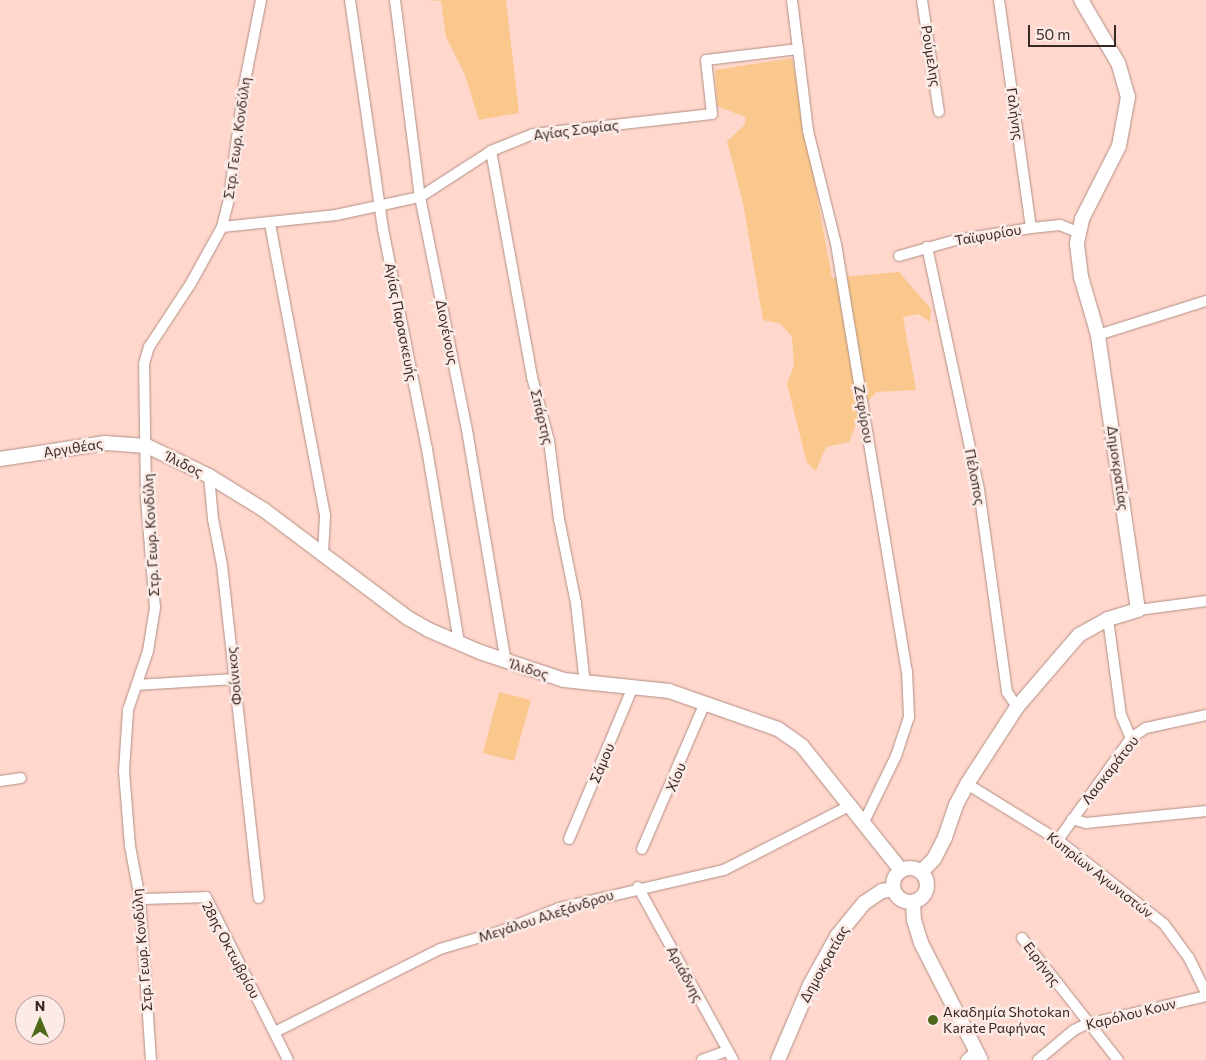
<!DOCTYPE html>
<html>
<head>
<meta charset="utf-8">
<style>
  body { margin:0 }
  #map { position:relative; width:1206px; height:1060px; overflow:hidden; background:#ffd7cd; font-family:Commissioner,sans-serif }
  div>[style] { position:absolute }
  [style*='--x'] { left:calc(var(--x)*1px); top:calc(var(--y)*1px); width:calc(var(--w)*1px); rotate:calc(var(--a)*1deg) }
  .green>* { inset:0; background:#fac88c }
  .roads { filter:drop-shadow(0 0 1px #b28d83) drop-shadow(0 0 1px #b28d83) }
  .street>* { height:10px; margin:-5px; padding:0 5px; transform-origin:5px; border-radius:5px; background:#fff }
  .secondary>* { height:14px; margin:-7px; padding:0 7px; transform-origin:7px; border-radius:7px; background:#fff }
  .secondary>.ring { margin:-7px; padding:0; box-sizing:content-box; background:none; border:14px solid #fff; border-radius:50% }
  .dots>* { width:14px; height:14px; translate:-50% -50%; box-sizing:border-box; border:2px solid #fbeae6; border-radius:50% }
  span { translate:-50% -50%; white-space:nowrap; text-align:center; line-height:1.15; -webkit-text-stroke:5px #fbeae6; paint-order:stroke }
  .street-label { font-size:14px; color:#372824 }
  .poi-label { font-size:14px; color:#372824 }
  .left { translate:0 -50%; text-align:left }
  .north { position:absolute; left:15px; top:995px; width:50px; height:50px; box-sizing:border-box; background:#fbeae6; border:1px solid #ad9c98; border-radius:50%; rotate:0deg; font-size:14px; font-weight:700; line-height:20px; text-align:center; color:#372824 }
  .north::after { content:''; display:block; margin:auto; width:18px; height:22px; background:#4d681a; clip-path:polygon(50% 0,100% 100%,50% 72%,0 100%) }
  .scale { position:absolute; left:1028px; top:25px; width:88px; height:22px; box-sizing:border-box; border:2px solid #372824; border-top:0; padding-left:6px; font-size:15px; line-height:18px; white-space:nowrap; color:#372824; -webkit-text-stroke:4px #fbeae6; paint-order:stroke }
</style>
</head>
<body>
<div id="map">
  <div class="green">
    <i style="clip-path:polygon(425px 0,506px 0,519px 113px,479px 120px,465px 75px,446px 37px,441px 1px)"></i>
    <i style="clip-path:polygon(792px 58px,832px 278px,899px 272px,931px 309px,930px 322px,919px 314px,903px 317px,916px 390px,876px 392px,863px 407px,849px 442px,826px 447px,816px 471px,807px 463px,787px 384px,794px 365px,792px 337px,781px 324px,763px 320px,743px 203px,727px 141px,745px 125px,745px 117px,717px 106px,715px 70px)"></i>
    <i style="clip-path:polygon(499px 692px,531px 700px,514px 761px,483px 753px)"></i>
  </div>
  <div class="roads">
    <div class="street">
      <i style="--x:350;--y:0;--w:231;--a:81.8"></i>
      <i style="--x:383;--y:229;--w:224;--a:78.7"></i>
      <i style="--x:427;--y:449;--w:197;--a:80.6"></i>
      <i style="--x:395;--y:0;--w:199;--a:82.8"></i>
      <i style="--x:420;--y:197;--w:244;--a:78.6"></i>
      <i style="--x:468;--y:436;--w:229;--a:80.5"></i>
      <i style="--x:792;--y:0;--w:132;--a:83"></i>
      <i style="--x:808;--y:131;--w:116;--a:76.1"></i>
      <i style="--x:836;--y:244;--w:433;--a:80.6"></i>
      <i style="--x:907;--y:671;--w:46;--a:87.5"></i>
      <i style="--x:909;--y:717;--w:41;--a:108.4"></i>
      <i style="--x:896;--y:756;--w:73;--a:115.9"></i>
      <i style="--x:922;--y:0;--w:113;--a:81.4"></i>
      <i style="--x:999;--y:0;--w:230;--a:82"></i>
      <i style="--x:491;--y:151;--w:230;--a:79.7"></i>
      <i style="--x:532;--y:377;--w:66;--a:75.1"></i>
      <i style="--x:549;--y:441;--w:79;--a:82.7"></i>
      <i style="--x:559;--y:519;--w:86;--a:78.6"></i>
      <i style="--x:576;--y:603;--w:81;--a:83.7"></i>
      <i style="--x:270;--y:224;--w:297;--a:79.3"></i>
      <i style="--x:325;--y:516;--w:38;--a:93"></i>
      <i style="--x:222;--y:227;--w:115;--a:-6"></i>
      <i style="--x:336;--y:215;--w:86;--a:-12.1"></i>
      <i style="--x:420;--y:197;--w:85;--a:-32.9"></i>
      <i style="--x:491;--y:151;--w:45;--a:-22"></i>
      <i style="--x:533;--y:134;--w:180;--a:-6.4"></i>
      <i style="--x:712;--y:114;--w:54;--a:-96.3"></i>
      <i style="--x:706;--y:60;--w:93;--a:-6.8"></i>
      <i style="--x:927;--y:247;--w:249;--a:77.9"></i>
      <i style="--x:979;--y:490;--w:204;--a:82.1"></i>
      <i style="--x:1007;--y:692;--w:18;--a:56"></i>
      <i style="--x:899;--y:256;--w:59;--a:-15.7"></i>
      <i style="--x:956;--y:240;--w:76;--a:-9.1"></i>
      <i style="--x:1031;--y:228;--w:29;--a:-6"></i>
      <i style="--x:1060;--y:225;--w:18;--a:22"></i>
      <i style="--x:1098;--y:335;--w:113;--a:-17.5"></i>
      <i style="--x:209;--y:476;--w:43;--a:84.7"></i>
      <i style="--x:213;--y:519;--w:47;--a:78.9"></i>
      <i style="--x:222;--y:565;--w:335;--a:83.7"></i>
      <i style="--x:1138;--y:610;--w:69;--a:-7.5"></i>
      <i style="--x:1108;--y:619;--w:97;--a:82.3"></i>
      <i style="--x:1121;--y:715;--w:25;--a:67"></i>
      <i style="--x:137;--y:685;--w:97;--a:-3.5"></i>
      <i style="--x:0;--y:781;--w:21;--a:-8"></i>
      <i style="--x:967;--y:784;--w:107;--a:31.6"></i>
      <i style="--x:1058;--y:840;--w:135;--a:38.4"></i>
      <i style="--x:1164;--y:924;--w:42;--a:53.7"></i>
      <i style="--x:1189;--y:958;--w:39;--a:64"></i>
      <i style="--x:1072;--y:819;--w:15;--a:16"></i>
      <i style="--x:1086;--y:823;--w:121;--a:-5.7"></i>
      <i style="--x:569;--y:839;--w:165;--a:-67.2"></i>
      <i style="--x:1058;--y:840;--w:125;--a:-54.4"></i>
      <i style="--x:1131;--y:738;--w:18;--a:-34"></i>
      <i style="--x:1146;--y:728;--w:61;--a:-12.2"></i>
      <i style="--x:642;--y:849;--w:159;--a:-66.7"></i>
      <i style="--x:638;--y:887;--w:197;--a:61.2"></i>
      <i style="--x:140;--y:899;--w:66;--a:-1.7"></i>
      <i style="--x:206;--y:897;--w:182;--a:63.3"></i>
      <i style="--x:1022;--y:938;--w:155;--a:51.8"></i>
      <i style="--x:275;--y:1032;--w:185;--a:-26.7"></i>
      <i style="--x:440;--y:949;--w:67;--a:-16.5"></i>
      <i style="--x:504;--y:930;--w:59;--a:-21.8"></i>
      <i style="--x:559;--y:908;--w:169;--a:-13"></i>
      <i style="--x:724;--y:870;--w:143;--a:-27.1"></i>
      <i style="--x:151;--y:1060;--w:161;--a:-93.9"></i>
      <i style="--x:140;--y:899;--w:54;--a:-100.7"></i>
      <i style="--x:130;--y:846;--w:75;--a:-94.6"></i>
      <i style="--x:124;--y:771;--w:61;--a:-86.2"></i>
      <i style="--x:128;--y:710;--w:62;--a:-71.3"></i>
      <i style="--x:148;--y:651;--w:44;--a:-80.8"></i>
      <i style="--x:155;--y:608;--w:109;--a:-94.7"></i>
      <i style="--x:146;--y:499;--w:135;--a:-90.8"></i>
      <i style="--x:144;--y:364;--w:18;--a:-74"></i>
      <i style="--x:149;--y:347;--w:77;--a:-56.7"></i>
      <i style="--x:191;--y:283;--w:64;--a:-61"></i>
      <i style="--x:222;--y:227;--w:30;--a:-76"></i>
      <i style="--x:229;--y:198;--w:113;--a:-82.4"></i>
      <i style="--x:244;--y:86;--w:88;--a:-78.8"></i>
      <i style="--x:702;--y:1060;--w:27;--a:-20"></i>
      <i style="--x:966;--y:1060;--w:13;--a:-42"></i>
      <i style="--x:1038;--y:1060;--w:47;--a:-39.8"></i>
      <i style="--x:1074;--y:1030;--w:14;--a:-25"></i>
      <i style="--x:1087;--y:1024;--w:122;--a:-13.2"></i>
    </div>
    <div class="secondary">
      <i style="--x:0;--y:459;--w:106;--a:-8.7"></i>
      <i style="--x:105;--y:443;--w:42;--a:4.1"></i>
      <i style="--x:147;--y:446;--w:69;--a:25.8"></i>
      <i style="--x:209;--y:476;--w:65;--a:31.7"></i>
      <i style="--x:264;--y:510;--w:180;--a:36.9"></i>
      <i style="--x:408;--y:618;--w:24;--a:30"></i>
      <i style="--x:429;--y:630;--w:56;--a:23.3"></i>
      <i style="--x:480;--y:652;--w:89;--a:18.4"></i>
      <i style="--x:564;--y:680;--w:106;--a:6"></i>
      <i style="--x:669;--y:691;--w:115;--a:19.2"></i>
      <i style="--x:778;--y:729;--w:29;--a:35"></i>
      <i style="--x:802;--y:746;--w:159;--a:51.4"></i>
      <i class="ring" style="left:893px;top:868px;width:20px;height:20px"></i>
      <i style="--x:921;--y:872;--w:18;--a:-45"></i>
      <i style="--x:934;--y:859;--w:25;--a:-63"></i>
      <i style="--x:945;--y:837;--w:34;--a:-71"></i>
      <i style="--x:956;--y:805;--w:24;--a:-62"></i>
      <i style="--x:967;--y:784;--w:92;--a:-57"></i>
      <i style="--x:1017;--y:707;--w:95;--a:-49.3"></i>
      <i style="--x:1079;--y:635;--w:33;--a:-29"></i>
      <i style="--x:1108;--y:619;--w:31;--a:-17"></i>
      <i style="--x:1138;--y:610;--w:278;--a:-98.3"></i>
      <i style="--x:1098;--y:335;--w:60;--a:-106.3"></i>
      <i style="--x:1081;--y:277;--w:34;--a:-97"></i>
      <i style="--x:1077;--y:243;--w:25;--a:-78"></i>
      <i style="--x:1082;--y:219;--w:82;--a:-63.1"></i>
      <i style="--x:1119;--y:146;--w:50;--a:-79.6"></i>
      <i style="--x:1128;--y:97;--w:35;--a:-106"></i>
      <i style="--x:1118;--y:63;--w:73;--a:-120.4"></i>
      <i style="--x:913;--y:902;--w:18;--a:87"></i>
      <i style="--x:914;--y:920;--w:24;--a:73"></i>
      <i style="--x:921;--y:943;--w:131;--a:62.9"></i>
      <i style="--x:778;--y:1060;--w:82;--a:-66.9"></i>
      <i style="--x:810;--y:985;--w:56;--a:-61.1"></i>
      <i style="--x:837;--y:936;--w:43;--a:-50.7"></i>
      <i style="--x:864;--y:903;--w:22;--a:-34"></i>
      <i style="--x:882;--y:891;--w:11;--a:-10"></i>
    </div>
  </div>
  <div class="dots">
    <i style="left:933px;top:1020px;background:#4d681a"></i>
  </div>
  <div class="street-label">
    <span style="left:931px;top:56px;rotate:81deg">Ρούμελης</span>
    <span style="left:1015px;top:114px;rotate:82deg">Γαλήνης</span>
    <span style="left:576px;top:130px;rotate:-7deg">Αγίας Σοφίας</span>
    <span style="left:237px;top:138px;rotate:-82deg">Στρ. Γεωρ. Κονδύλη</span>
    <span style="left:988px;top:235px;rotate:-10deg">Ταϊφυρίου</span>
    <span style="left:401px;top:322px;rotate:79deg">Αγίας Παρασκευής</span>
    <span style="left:447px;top:332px;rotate:79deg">Διογένους</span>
    <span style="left:864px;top:414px;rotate:80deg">Ζεφύρου</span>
    <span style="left:542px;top:417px;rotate:76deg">Σπάρτης</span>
    <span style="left:73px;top:448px;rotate:-9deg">Αργιθέας</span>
    <span style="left:184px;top:464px;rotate:26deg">Ίλιδος</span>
    <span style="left:1118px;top:468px;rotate:82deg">Δημοκρατίας</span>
    <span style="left:975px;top:477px;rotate:79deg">Πέλοπος</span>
    <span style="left:151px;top:535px;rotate:-93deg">Στρ. Γεωρ. Κονδύλη</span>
    <span style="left:529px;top:669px;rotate:17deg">Ίλιδος</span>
    <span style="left:234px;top:676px;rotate:-96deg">Φοίνικος</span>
    <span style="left:602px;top:763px;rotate:-67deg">Σάμου</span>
    <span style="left:1110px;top:770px;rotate:-52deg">Λασκαράτου</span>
    <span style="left:676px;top:777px;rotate:-67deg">Χίου</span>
    <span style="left:1100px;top:875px;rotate:38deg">Κυπρίων Αγωνιστών</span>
    <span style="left:546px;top:916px;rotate:-18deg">Μεγάλου Αλεξάνδρου</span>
    <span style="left:142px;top:950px;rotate:-95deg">Στρ. Γεωρ. Κονδύλη</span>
    <span style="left:231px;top:950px;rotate:62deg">28ης Οκτωβρίου</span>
    <span style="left:824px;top:964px;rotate:-61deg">Δημοκρατίας</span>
    <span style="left:1042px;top:964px;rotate:53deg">Ειρήνης</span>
    <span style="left:685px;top:974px;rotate:62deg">Αριάδνης</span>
    <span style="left:1131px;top:1014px;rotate:-14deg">Καρόλου Κουν</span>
  </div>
  <div class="poi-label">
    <span class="left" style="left:943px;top:1020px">Ακαδημία Shotokan<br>Karate Ραφήνας</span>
  </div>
  <div class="north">N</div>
  <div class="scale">50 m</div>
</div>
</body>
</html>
